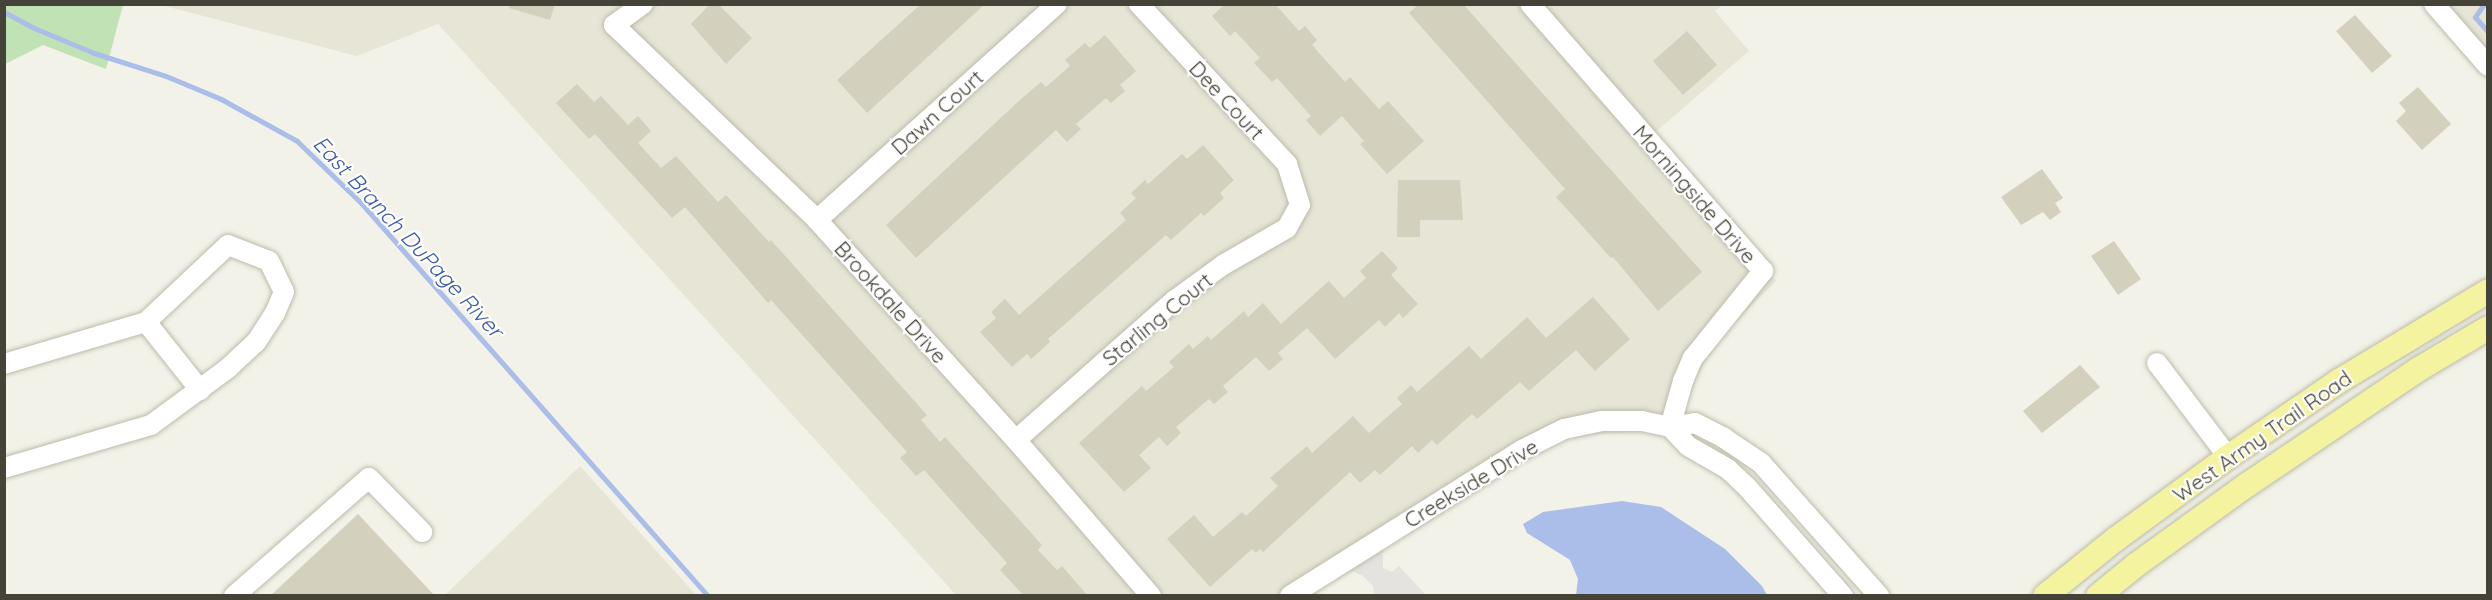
<!DOCTYPE html>
<html>
<head>
<meta charset="utf-8">
<style>
  body { margin:0 }
  #map { position:relative; width:2492px; height:600px; overflow:hidden; background:#f2f2e8; font-family:Quicksand,sans-serif }
  div>[style] { position:absolute }
  [style*='--x'] { left:calc(var(--x)*1px); top:calc(var(--y)*1px); width:calc(var(--w)*1px); rotate:calc(var(--a)*1deg) }
  .residential>* { inset:0; background:#e6e5d6 }
  .green>* { inset:0; background:#c1e2b4 }
  .parking>* { inset:0; background:#e4e3df }
  .water>* { inset:0; background:#aabee9 }
  .stream>* { height:5px; margin:-2.5px; padding:0 2.5px; transform-origin:2.5px; border-radius:2.5px; background:#aabee9 }
  .building>* { inset:0; background:#d3d0be }
  .roads { filter:drop-shadow(0 0 2px #bdbbab) drop-shadow(0 0 2px #bdbbab) }
  .minor>* { height:20px; margin:-10px; padding:0 10px; transform-origin:10px; border-radius:10px; background:#fff }
  .major>* { height:24px; margin:-12px; padding:0 12px; transform-origin:12px; border-radius:12px; background:#f4f39f }
  span { translate:-50% -50%; white-space:nowrap; text-align:center; line-height:1.15; -webkit-text-stroke:4.5px #fff; paint-order:stroke }
  .street-label { font-size:21px; color:#454337 }
  .water-label { font-size:22px; color:#3b5ca6; font-style:italic }
  .frame { position:absolute; inset:0; border:6px solid #454337; pointer-events:none }
</style>
</head>
<body>
<div id="map">
  <div class="residential">
    <i style="clip-path:polygon(161px 5px,1722px 5px,1715px 11px,1749px 51px,1651px 136px,1776px 281px,1714px 344px,1670px 428px,1558px 438px,1288px 595px,1142px 596px,1138px 590px,1131px 596px,956px 595px,438px 24px,357px 56px)"></i>
    <i style="clip-path:polygon(2441px 5px,2487px 5px,2487px 58px)"></i>
    <i style="clip-path:polygon(580px 466px,696px 595px,445px 595px)"></i>
  </div>
  <div class="green">
    <i style="clip-path:polygon(5px 4px,123px 5px,106px 69px,43px 45px,5px 64px)"></i>
  </div>
  <div class="parking">
    <i style="clip-path:polygon(1383px 550px,1383px 568px,1392px 572px,1399px 566px,1426px 595px,1374px 595px,1373px 586px,1363px 576px,1350px 570px)"></i>
  </div>
  <div class="water">
    <i style="clip-path:polygon(1622px 501px,1661px 507px,1725px 549px,1762px 586px,1767px 595px,1576px 595px,1578px 579px,1570px 560px,1527px 533px,1523px 524px,1543px 512px)"></i>
  </div>
  <div class="stream">
    <i style="--x:2484;--y:4;--w:16;--a:125"></i>
    <i style="--x:2475;--y:17;--w:20;--a:49"></i>
    <i style="--x:4;--y:12;--w:34;--a:28"></i>
    <i style="--x:34;--y:28;--w:65;--a:22.6"></i>
    <i style="--x:94;--y:53;--w:76;--a:17.7"></i>
    <i style="--x:166;--y:76;--w:60;--a:22.7"></i>
    <i style="--x:221;--y:99;--w:87;--a:28.9"></i>
    <i style="--x:297;--y:141;--w:91;--a:44.1"></i>
    <i style="--x:362;--y:204;--w:523;--a:48.57"></i>
  </div>
  <div class="building">
    <i style="clip-path:polygon(510px 4px,555px 4px,550px 20px,509px 8px)"></i>
    <i style="clip-path:polygon(710px 4px,718px 4px,752px 38px,726px 64px,691px 24px)"></i>
    <i style="clip-path:polygon(921px 4px,985px 4px,867px 113px,837px 80px)"></i>
    <i style="clip-path:polygon(1225px 4px,1275px 4px,1299px 31px,1305px 26px,1317px 40px,1312px 45px,1345px 82px,1350px 77px,1379px 109px,1388px 101px,1424px 141px,1387px 174px,1360px 144px,1364px 141px,1342px 116px,1320px 136px,1306px 120px,1311px 116px,1277px 78px,1272px 82px,1254px 63px,1260px 58px,1235px 31px,1230px 36px,1212px 16px)"></i>
    <i style="clip-path:polygon(1419px 4px,1463px 4px,1702px 272px,1658px 311px,1613px 257px,1611px 258px,1556px 197px,1565px 189px,1409px 13px)"></i>
    <i style="clip-path:polygon(2355px 15px,2392px 56px,2372px 73px,2336px 31px)"></i>
    <i style="clip-path:polygon(1687px 31px,1717px 65px,1683px 95px,1653px 61px)"></i>
    <i style="clip-path:polygon(1105px 35px,1136px 71px,1120px 85px,1125px 91px,1111px 103px,1106px 98px,1076px 124px,1081px 129px,1067px 142px,1056px 130px,916px 258px,886px 225px,1021px 99px,1041px 82px,1046px 87px,1070px 66px,1065px 60px,1085px 43px,1090px 48px)"></i>
    <i style="clip-path:polygon(577px 84px,594px 102px,601px 96px,628px 125px,638px 116px,651px 131px,638px 143px,661px 168px,676px 156px,718px 202px,726px 195px,769px 242px,771px 240px,927px 415px,921px 420px,940px 442px,945px 437px,1042px 545px,1038px 550px,1057px 570px,1062px 566px,1088px 596px,1024px 596px,1000px 570px,1007px 563px,924px 470px,916px 476px,900px 458px,907px 452px,771px 300px,768px 303px,685px 207px,672px 218px,595px 134px,589px 139px,556px 103px)"></i>
    <i style="clip-path:polygon(2418px 87px,2451px 124px,2422px 150px,2396px 121px,2406px 111px,2399px 103px)"></i>
    <i style="clip-path:polygon(1203px 145px,1234px 180px,1220px 193px,1224px 198px,1204px 216px,1201px 213px,1171px 240px,1166px 235px,1048px 339px,1050px 342px,1031px 359px,1027px 354px,1012px 367px,980px 332px,996px 318px,991px 312px,1005px 299px,1019px 315px,1126px 220px,1120px 213px,1136px 198px,1131px 193px,1145px 180px,1148px 184px,1182px 154px,1187px 159px)"></i>
    <i style="clip-path:polygon(2042px 169px,2063px 198px,2055px 203px,2061px 212px,2050px 220px,2043px 212px,2021px 225px,2001px 197px)"></i>
    <i style="clip-path:polygon(1398px 180px,1460px 180px,1463px 220px,1420px 220px,1420px 237px,1397px 237px)"></i>
    <i style="clip-path:polygon(2114px 241px,2141px 279px,2118px 295px,2091px 256px)"></i>
    <i style="clip-path:polygon(1382px 251px,1398px 268px,1391px 275px,1418px 304px,1403px 318px,1399px 313px,1385px 327px,1379px 320px,1335px 359px,1307px 328px,1278px 353px,1283px 359px,1269px 371px,1256px 357px,1223px 386px,1228px 392px,1214px 404px,1209px 399px,1176px 427px,1181px 433px,1167px 446px,1159px 437px,1139px 455px,1151px 468px,1124px 492px,1079px 443px,1142px 386px,1146px 391px,1174px 367px,1169px 362px,1189px 344px,1193px 349px,1208px 336px,1211px 340px,1244px 311px,1248px 317px,1263px 303px,1281px 324px,1329px 281px,1344px 298px,1366px 278px,1360px 271px)"></i>
    <i style="clip-path:polygon(1593px 297px,1630px 339px,1595px 371px,1576px 350px,1529px 391px,1520px 382px,1477px 419px,1472px 414px,1437px 445px,1432px 440px,1418px 453px,1412px 446px,1380px 475px,1375px 470px,1360px 483px,1350px 472px,1263px 552px,1260px 549px,1256px 553px,1252px 549px,1210px 587px,1167px 539px,1194px 515px,1213px 537px,1242px 512px,1246px 516px,1278px 486px,1270px 478px,1307px 446px,1312px 453px,1353px 416px,1369px 433px,1402px 404px,1397px 398px,1411px 385px,1417px 392px,1469px 346px,1481px 359px,1527px 317px,1546px 338px)"></i>
    <i style="clip-path:polygon(2080px 365px,2100px 387px,2042px 433px,2023px 411px)"></i>
    <i style="clip-path:polygon(358px 514px,435px 596px,270px 596px)"></i>
  </div>
  <div class="roads">
    <div class="minor">
      <i style="--x:643;--y:4;--w:36;--a:144"></i>
      <i style="--x:614;--y:25;--w:281;--a:43.8"></i>
      <i style="--x:817;--y:220;--w:297;--a:47.9"></i>
      <i style="--x:1016;--y:440;--w:206;--a:49.1"></i>
      <i style="--x:2434;--y:4;--w:82;--a:48.9"></i>
      <i style="--x:817;--y:220;--w:323;--a:-42"></i>
      <i style="--x:146;--y:322;--w:87;--a:51.5"></i>
      <i style="--x:2157;--y:363;--w:118;--a:52.9"></i>
      <i style="--x:4;--y:364;--w:148;--a:-16.5"></i>
      <i style="--x:146;--y:322;--w:112;--a:-43.2"></i>
      <i style="--x:228;--y:245;--w:44;--a:21.3"></i>
      <i style="--x:269;--y:261;--w:34;--a:64"></i>
      <i style="--x:284;--y:292;--w:23;--a:113"></i>
      <i style="--x:275;--y:313;--w:35;--a:123"></i>
      <i style="--x:256;--y:342;--w:40;--a:137"></i>
      <i style="--x:227;--y:369;--w:94;--a:143.6"></i>
      <i style="--x:151;--y:425;--w:153;--a:163.7"></i>
      <i style="--x:1016;--y:440;--w:212;--a:-41.4"></i>
      <i style="--x:1175;--y:300;--w:59;--a:-36.1"></i>
      <i style="--x:1223;--y:265;--w:74;--a:-30"></i>
      <i style="--x:1287;--y:228;--w:26;--a:-61"></i>
      <i style="--x:1300;--y:205;--w:43;--a:-107.6"></i>
      <i style="--x:1287;--y:164;--w:218;--a:-132.8"></i>
      <i style="--x:234;--y:596;--w:179;--a:-41.2"></i>
      <i style="--x:369;--y:478;--w:76;--a:45.5"></i>
      <i style="--x:1290;--y:596;--w:274;--a:-32.2"></i>
      <i style="--x:1522;--y:450;--w:47;--a:-26.6"></i>
      <i style="--x:1564;--y:429;--w:38;--a:-12"></i>
      <i style="--x:1601;--y:421;--w:41;--a:0"></i>
      <i style="--x:1642;--y:421;--w:29;--a:12"></i>
      <i style="--x:1670;--y:427;--w:48;--a:-74.2"></i>
      <i style="--x:1683;--y:381;--w:25;--a:-67"></i>
      <i style="--x:1693;--y:358;--w:112;--a:-51.2"></i>
      <i style="--x:1763;--y:271;--w:354;--a:-131.1"></i>
      <i style="--x:1843;--y:596;--w:145;--a:-131.4"></i>
      <i style="--x:1747;--y:487;--w:26;--a:-137"></i>
      <i style="--x:1728;--y:469;--w:46;--a:-150.1"></i>
      <i style="--x:1688;--y:446;--w:26;--a:-133"></i>
      <i style="--x:1670;--y:427;--w:25;--a:-9"></i>
      <i style="--x:1695;--y:423;--w:33;--a:27"></i>
      <i style="--x:1724;--y:438;--w:45;--a:34"></i>
      <i style="--x:1761;--y:463;--w:178;--a:48.4"></i>
    </div>
    <div class="major">
      <i style="--x:2045;--y:596;--w:91;--a:-38.8"></i>
      <i style="--x:2116;--y:539;--w:139;--a:-36.2"></i>
      <i style="--x:2228;--y:457;--w:135;--a:-34.4"></i>
      <i style="--x:2339;--y:381;--w:174;--a:-31.1"></i>
      <i style="--x:2098;--y:596;--w:49;--a:-39.2"></i>
      <i style="--x:2136;--y:565;--w:137;--a:-35.8"></i>
      <i style="--x:2247;--y:485;--w:207;--a:-34"></i>
      <i style="--x:2419;--y:369;--w:80;--a:-30.7"></i>
    </div>
  </div>
  <div class="street-label">
    <span style="left:1227px;top:100px;rotate:47deg">Dee Court</span>
    <span style="left:937px;top:112px;rotate:-42deg">Dawn Court</span>
    <span style="left:1695px;top:194px;rotate:49deg">Morningside Drive</span>
    <span style="left:891px;top:302px;rotate:48deg">Brookdale Drive</span>
    <span style="left:1157px;top:319px;rotate:-39deg">Starling Court</span>
    <span style="left:2262px;top:436px;rotate:-35deg">West Army Trail Road</span>
    <span style="left:1471px;top:483px;rotate:-31deg">Creekside Drive</span>
  </div>
  <div class="water-label">
    <span style="left:408px;top:237px;rotate:47deg">East Branch DuPage River</span>
  </div>
  <div class="frame"></div>
</div>
</body>
</html>
